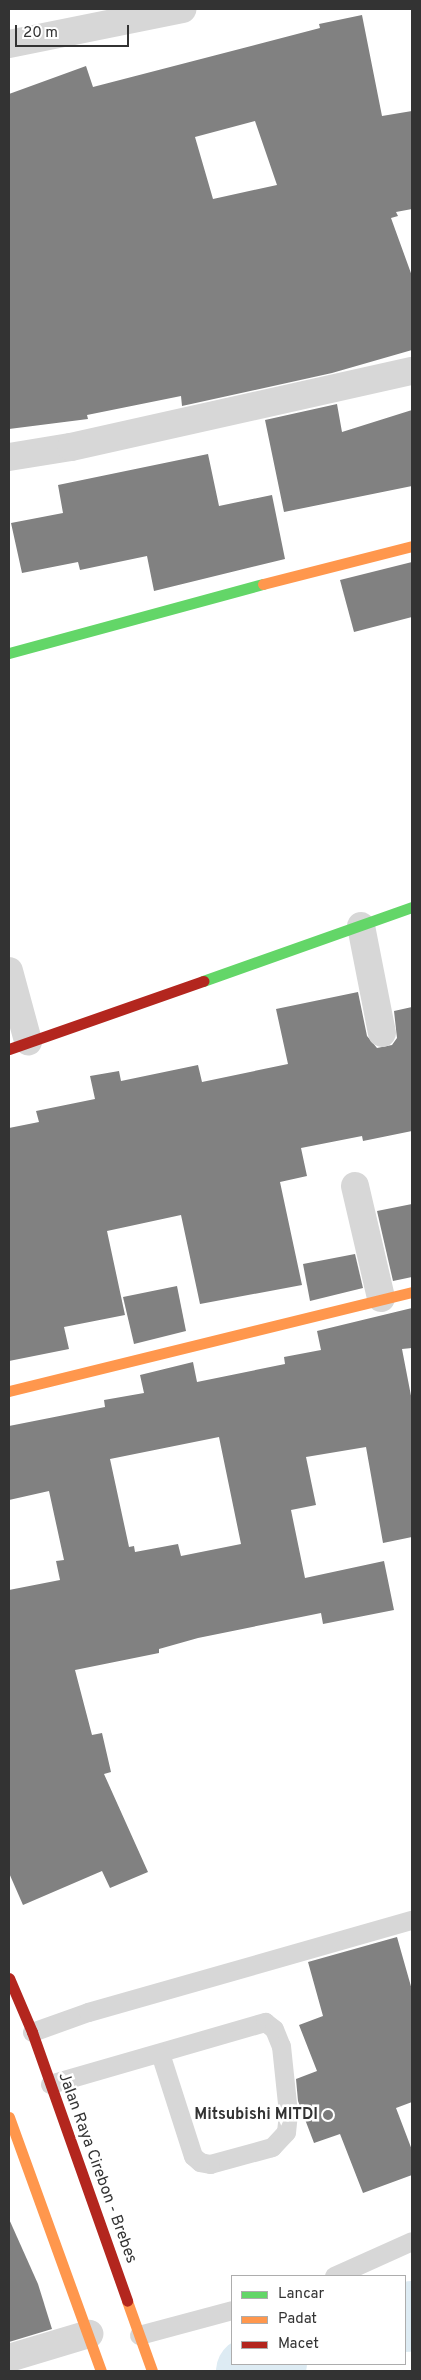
<!DOCTYPE html>
<html>
<head>
<meta charset="utf-8">
<style>
  body { margin:0 }
  #map { position:relative; width:421px; height:2380px; overflow:hidden; background:#fff; font-family:Overpass,sans-serif }
  div>[style] { position:absolute }
  [style*='--x'] { left:calc(var(--x)*1px); top:calc(var(--y)*1px); width:calc(var(--w)*1px); rotate:calc(var(--a)*1deg) }
  .river>* { height:69px; margin:-34.5px; padding:0 34.5px; transform-origin:34.5px; border-radius:34.5px; background:#ddebf3 }
  .building>* { inset:0; background:#818181 }
  .lane>* { height:19px; margin:-9.5px; padding:0 9.5px; transform-origin:9.5px; border-radius:9.5px; background:#d7d7d7 }
  .street>* { height:28px; margin:-14px; padding:0 14px; transform-origin:14px; border-radius:14px; background:#d7d7d7 }
  .fast>* { height:11px; margin:-5.5px; padding:0 5.5px; transform-origin:5.5px; border-radius:5.5px; background:#63d668 }
  .slow>* { height:11px; margin:-5.5px; padding:0 5.5px; transform-origin:5.5px; border-radius:5.5px; background:#ff974d }
  .jam>* { height:11px; margin:-5.5px; padding:0 5.5px; transform-origin:5.5px; border-radius:5.5px; background:#b3261e }
  .dots>* { width:14px; height:14px; translate:-50% -50%; box-sizing:border-box; border:2px solid #fff; border-radius:50% }
  span { translate:-50% -50%; white-space:nowrap; text-align:center; line-height:1.15; -webkit-text-stroke:5px #fff; paint-order:stroke }
  .poi-label { font-size:16px; color:#333; font-weight:700 }
  .right { translate:-100% -50%; text-align:right }
  .street-label { font-size:16px; color:#333 }
  .frame { position:absolute; inset:0; border:10px solid #333; pointer-events:none }
  .legend { position:absolute; left:231px; top:2275px; width:175px; height:90px; box-sizing:border-box; background:#fff; border:1px solid #adadad; margin:0; padding:6px 9px; list-style:none; font-size:15px; color:#333 }
  .legend li { display:flex; align-items:center; gap:10px; height:25px }
  .legend b { width:25px; border:1px solid #adadad }
  .scale { position:absolute; left:15px; top:25px; width:114px; height:22px; box-sizing:border-box; border:2px solid #333; border-top:0; padding-left:6px; font-size:15px; line-height:18px; white-space:nowrap; color:#333; -webkit-text-stroke:4px #fff; paint-order:stroke }
</style>
</head>
<body>
<div id="map">
  <div class="river">
    <i style="--x:405;--y:2317;--w:7;--a:-16"></i>
    <i style="--x:250;--y:2371;--w:23;--a:-18"></i>
  </div>
  <div class="building">
    <i style="clip-path:polygon(evenodd,362px 15px,382px 116px,412px 111px,412px 209px,396px 212px,398px 216px,391px 218px,412px 276px,412px 350px,332px 373px,182px 406px,181px 396px,87px 415px,88px 419px,9px 429px,9px 94px,86px 66px,93px 87px,320px 28px,319px 24px,362px 15px,255px 121px,277px 185px,213px 199px,195px 137px,255px 121px)"></i>
    <i style="clip-path:polygon(337px 404px,342px 432px,412px 410px,412px 486px,284px 512px,265px 420px)"></i>
    <i style="clip-path:polygon(208px 454px,219px 506px,272px 495px,285px 559px,154px 591px,147px 556px,80px 570px,78px 562px,22px 573px,11px 523px,63px 513px,58px 485px)"></i>
    <i style="clip-path:polygon(412px 562px,412px 617px,354px 632px,340px 580px)"></i>
    <i style="clip-path:polygon(358px 992px,367px 1036px,377px 1048px,392px 1045px,397px 1038px,394px 1011px,412px 1007px,412px 1131px,363px 1141px,362px 1136px,301px 1148px,307px 1176px,280px 1182px,302px 1285px,200px 1304px,181px 1215px,107px 1231px,125px 1315px,64px 1327px,69px 1349px,9px 1361px,9px 1128px,39px 1122px,36px 1111px,95px 1099px,90px 1076px,119px 1071px,121px 1081px,198px 1065px,202px 1082px,288px 1064px,276px 1009px)"></i>
    <i style="clip-path:polygon(412px 1204px,412px 1277px,393px 1281px,377px 1211px)"></i>
    <i style="clip-path:polygon(355px 1254px,363px 1288px,310px 1301px,303px 1264px)"></i>
    <i style="clip-path:polygon(177px 1286px,186px 1331px,134px 1344px,123px 1297px)"></i>
    <i style="clip-path:polygon(evenodd,412px 1308px,412px 1348px,402px 1349px,412px 1401px,412px 1537px,383px 1543px,366px 1447px,306px 1457px,316px 1505px,291px 1510px,305px 1578px,384px 1561px,394px 1610px,323px 1624px,321px 1613px,198px 1638px,159px 1649px,159px 1653px,75px 1670px,92px 1735px,102px 1733px,111px 1772px,104px 1774px,148px 1872px,110px 1888px,102px 1871px,23px 1905px,9px 1873px,9px 1590px,60px 1580px,56px 1561px,64px 1560px,49px 1491px,9px 1500px,9px 1426px,105px 1407px,104px 1400px,144px 1393px,140px 1375px,193px 1362px,197px 1382px,285px 1364px,284px 1357px,321px 1350px,317px 1331px,412px 1308px,219px 1437px,241px 1544px,181px 1556px,178px 1544px,135px 1552px,134px 1546px,129px 1547px,110px 1459px,219px 1437px)"></i>
    <i style="clip-path:polygon(397px 1937px,412px 1990px,412px 2102px,396px 2108px,412px 2150px,412px 2175px,363px 2193px,340px 2134px,314px 2143px,298px 2101px,296px 2079px,317px 2071px,299px 2025px,323px 2016px,308px 1962px)"></i>
    <i style="clip-path:polygon(9px 2219px,38px 2284px,52px 2329px,9px 2342px)"></i>
  </div>
  <div class="lane">
    <i style="--x:32;--y:2032;--w:59;--a:-19.7"></i>
    <i style="--x:88;--y:2012;--w:337;--a:-15.9"></i>
    <i style="--x:50;--y:2084;--w:224;--a:-16.1"></i>
    <i style="--x:265;--y:2022;--w:11;--a:38"></i>
    <i style="--x:274;--y:2029;--w:18;--a:68"></i>
    <i style="--x:281;--y:2046;--w:67;--a:84"></i>
    <i style="--x:288;--y:2113;--w:19;--a:96"></i>
    <i style="--x:286;--y:2132;--w:21;--a:133"></i>
    <i style="--x:272;--y:2147;--w:64;--a:164.7"></i>
    <i style="--x:210;--y:2164;--w:10;--a:-169"></i>
    <i style="--x:200;--y:2162;--w:9;--a:-139"></i>
    <i style="--x:193;--y:2156;--w:108;--a:-107.8"></i>
    <i style="--x:334;--y:2276;--w:85;--a:-24.2"></i>
    <i style="--x:139;--y:2335;--w:96;--a:-15"></i>
  </div>
  <div class="street">
    <i style="--x:9;--y:44;--w:177;--a:-11.4"></i>
    <i style="--x:9;--y:457;--w:63;--a:-9.2"></i>
    <i style="--x:71;--y:447;--w:349;--a:-12.6"></i>
    <i style="--x:361;--y:926;--w:109;--a:78.9"></i>
    <i style="--x:9;--y:971;--w:73;--a:74.8"></i>
    <i style="--x:355;--y:1186;--w:115;--a:76.9"></i>
    <i style="--x:9;--y:2358;--w:84;--a:-16.7"></i>
  </div>
  <div class="fast">
    <i style="--x:9;--y:653;--w:263;--a:-15.2"></i>
    <i style="--x:203;--y:981;--w:222;--a:-19.5"></i>
  </div>
  <div class="slow">
    <i style="--x:263;--y:584;--w:154;--a:-14.3"></i>
    <i style="--x:9;--y:1391;--w:415;--a:-13.8"></i>
    <i style="--x:9;--y:2117;--w:270;--a:70.1"></i>
    <i style="--x:127;--y:2301;--w:74;--a:70.3"></i>
  </div>
  <div class="jam">
    <i style="--x:9;--y:1049;--w:206;--a:-19.3"></i>
    <i style="--x:9;--y:1978;--w:59;--a:66.9"></i>
    <i style="--x:32;--y:2032;--w:285;--a:70.5"></i>
  </div>
  <div class="dots">
    <i style="left:328px;top:2115px;background:#7a7a7a"></i>
  </div>
  <div class="poi-label">
    <span class="right" style="left:318px;top:2115px">Mitsubishi MITDI</span>
  </div>
  <div class="street-label">
    <span style="left:97px;top:2168px;rotate:70deg">Jalan Raya Cirebon - Brebes</span>
  </div>
  <div class="frame"></div>
  <ul class="legend">
  <li><b style="height:6px;background:#63d668"></b>Lancar</li>
  <li><b style="height:6px;background:#ff974d"></b>Padat</li>
  <li><b style="height:6px;background:#b3261e"></b>Macet</li>
  </ul>
  <div class="scale">20 m</div>
</div>
</body>
</html>
